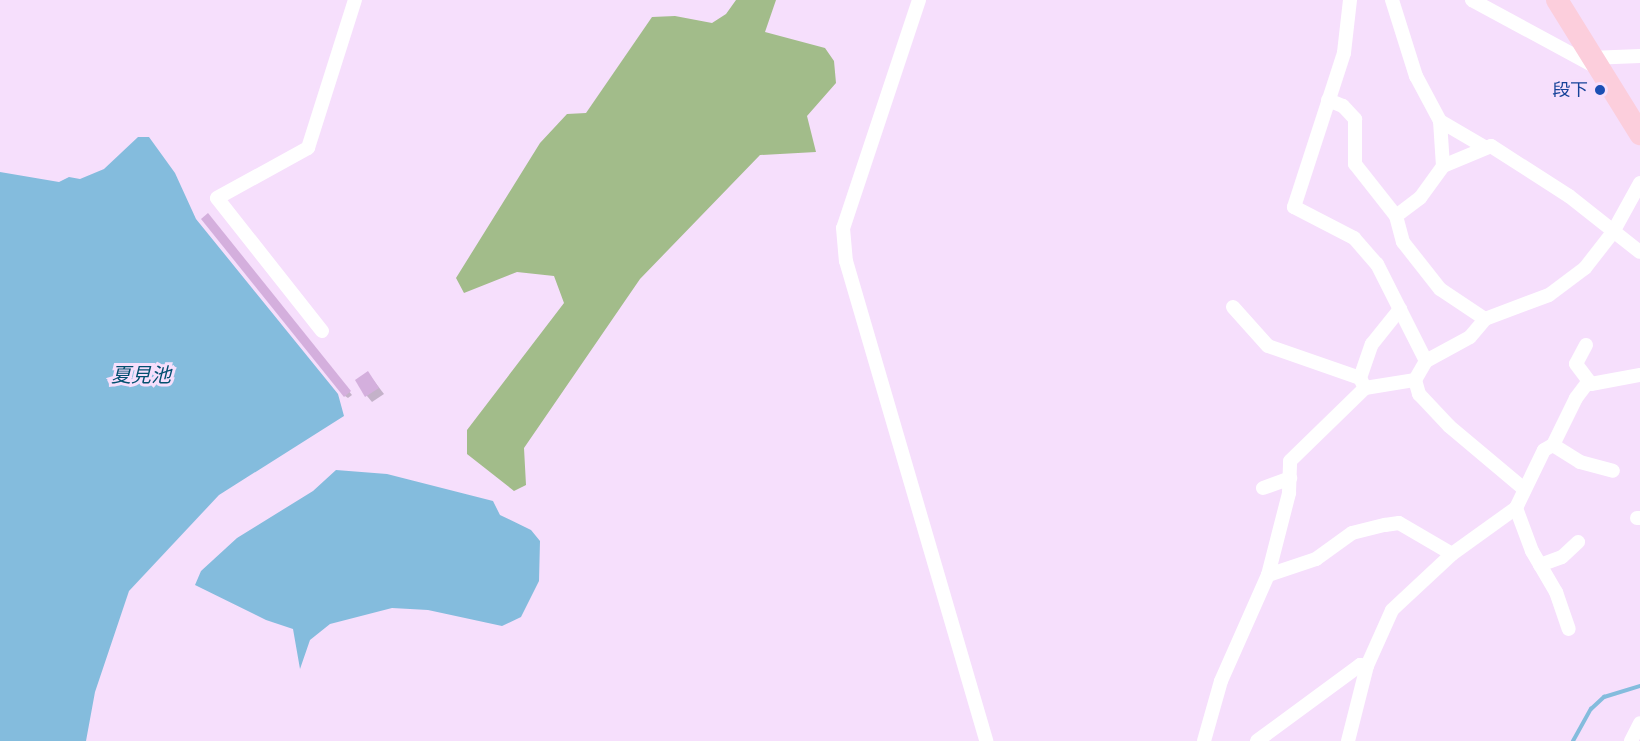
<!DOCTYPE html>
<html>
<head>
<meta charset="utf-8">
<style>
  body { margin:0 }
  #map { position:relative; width:1640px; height:741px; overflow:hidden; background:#f6dffc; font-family:"DejaVu Sans","Noto Sans JP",sans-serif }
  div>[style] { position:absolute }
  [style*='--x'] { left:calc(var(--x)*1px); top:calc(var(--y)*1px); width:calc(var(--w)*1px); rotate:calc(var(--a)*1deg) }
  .forest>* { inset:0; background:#a2bc8a }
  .water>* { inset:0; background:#84bcdd }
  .shadow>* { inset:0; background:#0003 }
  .stream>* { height:4px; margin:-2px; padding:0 2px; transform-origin:2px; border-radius:2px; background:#84bcdd }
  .building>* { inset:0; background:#d4afdd }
  .street>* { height:14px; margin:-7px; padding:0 7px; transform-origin:7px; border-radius:7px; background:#fff }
  .primary>* { height:22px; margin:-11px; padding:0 11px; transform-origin:11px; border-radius:11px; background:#fccedc }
  .dots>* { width:16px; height:16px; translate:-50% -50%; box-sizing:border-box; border:3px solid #f6dffc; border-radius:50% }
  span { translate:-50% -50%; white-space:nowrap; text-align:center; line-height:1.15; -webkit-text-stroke:6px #f6dffc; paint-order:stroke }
  .transit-label { font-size:18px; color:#164399 }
  .right { translate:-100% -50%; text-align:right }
  .water-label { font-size:20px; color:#024f6f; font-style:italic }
</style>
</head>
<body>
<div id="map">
  <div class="forest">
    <i style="clip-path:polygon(736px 0,776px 0,765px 32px,825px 48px,834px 61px,836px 83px,807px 116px,816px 152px,760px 155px,640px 279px,524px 448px,526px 485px,514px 491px,467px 454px,467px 430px,564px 303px,554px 276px,517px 272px,464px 293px,456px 278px,540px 143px,567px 114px,586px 113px,652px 17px,675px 16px,712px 23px,726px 14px)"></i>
  </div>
  <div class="water">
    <i style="clip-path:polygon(138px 137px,149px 137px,175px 173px,196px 219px,338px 394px,344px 416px,219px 495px,129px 591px,95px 692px,86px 741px,0 741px,0 172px,59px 182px,69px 177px,80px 179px,104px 169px)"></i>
    <i style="clip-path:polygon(336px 470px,387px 474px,493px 501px,500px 515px,531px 530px,540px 541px,539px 581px,521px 617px,502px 626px,428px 610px,392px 608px,330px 624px,310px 640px,300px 669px,293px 629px,266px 620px,195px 585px,201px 571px,237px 538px,313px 491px)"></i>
  </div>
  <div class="shadow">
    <i style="clip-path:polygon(210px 218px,352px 395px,348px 398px,345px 396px)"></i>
    <i style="clip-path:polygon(368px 373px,384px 394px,372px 402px,367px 396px)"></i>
  </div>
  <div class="stream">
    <i style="--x:1573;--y:741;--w:37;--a:-61"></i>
    <i style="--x:1591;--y:709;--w:18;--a:-43"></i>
    <i style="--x:1604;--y:697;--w:38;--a:-17"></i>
  </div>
  <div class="building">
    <i style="clip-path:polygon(208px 213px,351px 391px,344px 397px,201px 219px)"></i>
    <i style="clip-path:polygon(368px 371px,379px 388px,365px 397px,355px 380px)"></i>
  </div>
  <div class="street">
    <i style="--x:919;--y:0;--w:240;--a:108.4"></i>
    <i style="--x:843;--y:228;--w:33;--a:85"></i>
    <i style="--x:846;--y:261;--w:500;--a:73.7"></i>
    <i style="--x:1350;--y:0;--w:53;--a:96.5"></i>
    <i style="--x:1344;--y:53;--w:162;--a:108"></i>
    <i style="--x:1294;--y:207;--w:68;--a:27.3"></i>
    <i style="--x:1354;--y:238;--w:35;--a:49"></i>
    <i style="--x:1377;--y:264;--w:109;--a:63.2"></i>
    <i style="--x:1392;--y:0;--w:80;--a:72.5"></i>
    <i style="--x:1416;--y:76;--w:51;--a:61.9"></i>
    <i style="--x:1440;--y:121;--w:53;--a:30.4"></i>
    <i style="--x:1472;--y:0;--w:141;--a:28.4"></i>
    <i style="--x:1590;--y:58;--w:50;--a:-2.3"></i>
    <i style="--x:1328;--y:100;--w:16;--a:22"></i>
    <i style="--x:1343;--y:106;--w:18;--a:47"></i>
    <i style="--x:1355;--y:119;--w:45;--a:90"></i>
    <i style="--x:1355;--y:164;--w:66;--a:51.7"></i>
    <i style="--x:1396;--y:216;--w:27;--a:75"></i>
    <i style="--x:1403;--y:242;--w:60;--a:51.8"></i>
    <i style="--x:1440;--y:289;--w:54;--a:33.7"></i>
    <i style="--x:1443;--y:166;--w:52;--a:-22.6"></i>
    <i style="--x:1491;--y:146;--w:93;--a:32.7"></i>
    <i style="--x:1569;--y:196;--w:90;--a:38.3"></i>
    <i style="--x:1396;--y:216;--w:30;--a:-37"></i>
    <i style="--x:1420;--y:198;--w:39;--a:-54"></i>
    <i style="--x:1443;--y:166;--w:45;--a:-93.8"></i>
    <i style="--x:1233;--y:307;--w:52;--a:48.1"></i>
    <i style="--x:1268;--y:346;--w:97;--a:19.2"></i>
    <i style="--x:322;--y:331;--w:169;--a:-128.3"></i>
    <i style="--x:217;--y:198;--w:104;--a:-28.8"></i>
    <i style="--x:308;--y:148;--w:155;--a:-72.4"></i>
    <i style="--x:1586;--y:345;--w:21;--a:118"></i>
    <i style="--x:1576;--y:364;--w:25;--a:53"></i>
    <i style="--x:1591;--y:384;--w:50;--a:-10.4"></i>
    <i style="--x:1415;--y:380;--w:15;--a:74"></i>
    <i style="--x:1419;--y:394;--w:44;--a:46.8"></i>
    <i style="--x:1449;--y:426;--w:97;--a:40"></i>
    <i style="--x:1364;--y:386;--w:9;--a:-117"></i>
    <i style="--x:1360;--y:378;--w:36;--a:-71"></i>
    <i style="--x:1372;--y:344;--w:45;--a:-51.3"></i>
    <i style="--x:1553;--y:445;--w:32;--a:32"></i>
    <i style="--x:1580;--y:462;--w:34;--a:15"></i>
    <i style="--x:1263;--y:488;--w:29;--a:-20"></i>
    <i style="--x:1516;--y:508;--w:46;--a:69.6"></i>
    <i style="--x:1532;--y:551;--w:48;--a:59.7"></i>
    <i style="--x:1556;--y:592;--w:39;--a:71"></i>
    <i style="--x:1637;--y:518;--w:3;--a:0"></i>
    <i style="--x:1540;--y:565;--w:23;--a:-20"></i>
    <i style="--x:1562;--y:557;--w:22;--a:-43"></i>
    <i style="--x:1268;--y:575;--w:51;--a:-18.4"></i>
    <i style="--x:1316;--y:559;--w:44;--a:-35.8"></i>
    <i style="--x:1352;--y:533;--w:34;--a:-14"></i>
    <i style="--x:1385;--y:525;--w:14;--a:-8"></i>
    <i style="--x:1399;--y:523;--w:61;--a:30.3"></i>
    <i style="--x:1204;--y:741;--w:62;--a:-74.2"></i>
    <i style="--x:1221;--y:681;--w:116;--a:-66.1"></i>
    <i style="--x:1268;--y:575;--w:85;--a:-75.6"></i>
    <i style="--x:1289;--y:493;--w:32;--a:-88"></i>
    <i style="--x:1290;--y:461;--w:105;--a:-44.2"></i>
    <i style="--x:1365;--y:388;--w:51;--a:-9.1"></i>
    <i style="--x:1415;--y:380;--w:22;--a:-60"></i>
    <i style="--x:1426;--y:361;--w:50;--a:-28.6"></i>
    <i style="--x:1470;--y:337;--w:23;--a:-50"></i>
    <i style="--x:1485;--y:319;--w:68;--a:-20.6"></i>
    <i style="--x:1549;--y:295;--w:45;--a:-36.9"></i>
    <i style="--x:1585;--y:268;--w:46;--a:-52.1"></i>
    <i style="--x:1613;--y:232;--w:56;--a:-61.1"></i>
    <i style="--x:1257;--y:741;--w:128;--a:-36.4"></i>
    <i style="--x:1360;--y:665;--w:7;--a:8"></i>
    <i style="--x:1348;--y:741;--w:77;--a:-75.8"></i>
    <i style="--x:1367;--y:666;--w:61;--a:-65.9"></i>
    <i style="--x:1392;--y:610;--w:82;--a:-43"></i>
    <i style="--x:1452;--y:554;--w:79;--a:-35.7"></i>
    <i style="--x:1516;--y:508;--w:64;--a:-64.2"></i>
    <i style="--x:1544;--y:450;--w:10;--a:-29"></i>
    <i style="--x:1553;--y:445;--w:52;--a:-63.9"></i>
    <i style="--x:1576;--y:398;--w:21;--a:-53"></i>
    <i style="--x:1631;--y:741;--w:20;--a:-63"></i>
  </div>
  <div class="primary">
    <i style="--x:1557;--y:0;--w:158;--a:58.2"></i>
  </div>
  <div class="dots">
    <i style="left:1600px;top:90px;background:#1a4fb4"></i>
  </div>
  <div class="transit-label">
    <span class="right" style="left:1588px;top:90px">段下</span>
  </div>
  <div class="water-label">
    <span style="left:141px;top:375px">夏見池</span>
  </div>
</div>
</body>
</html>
